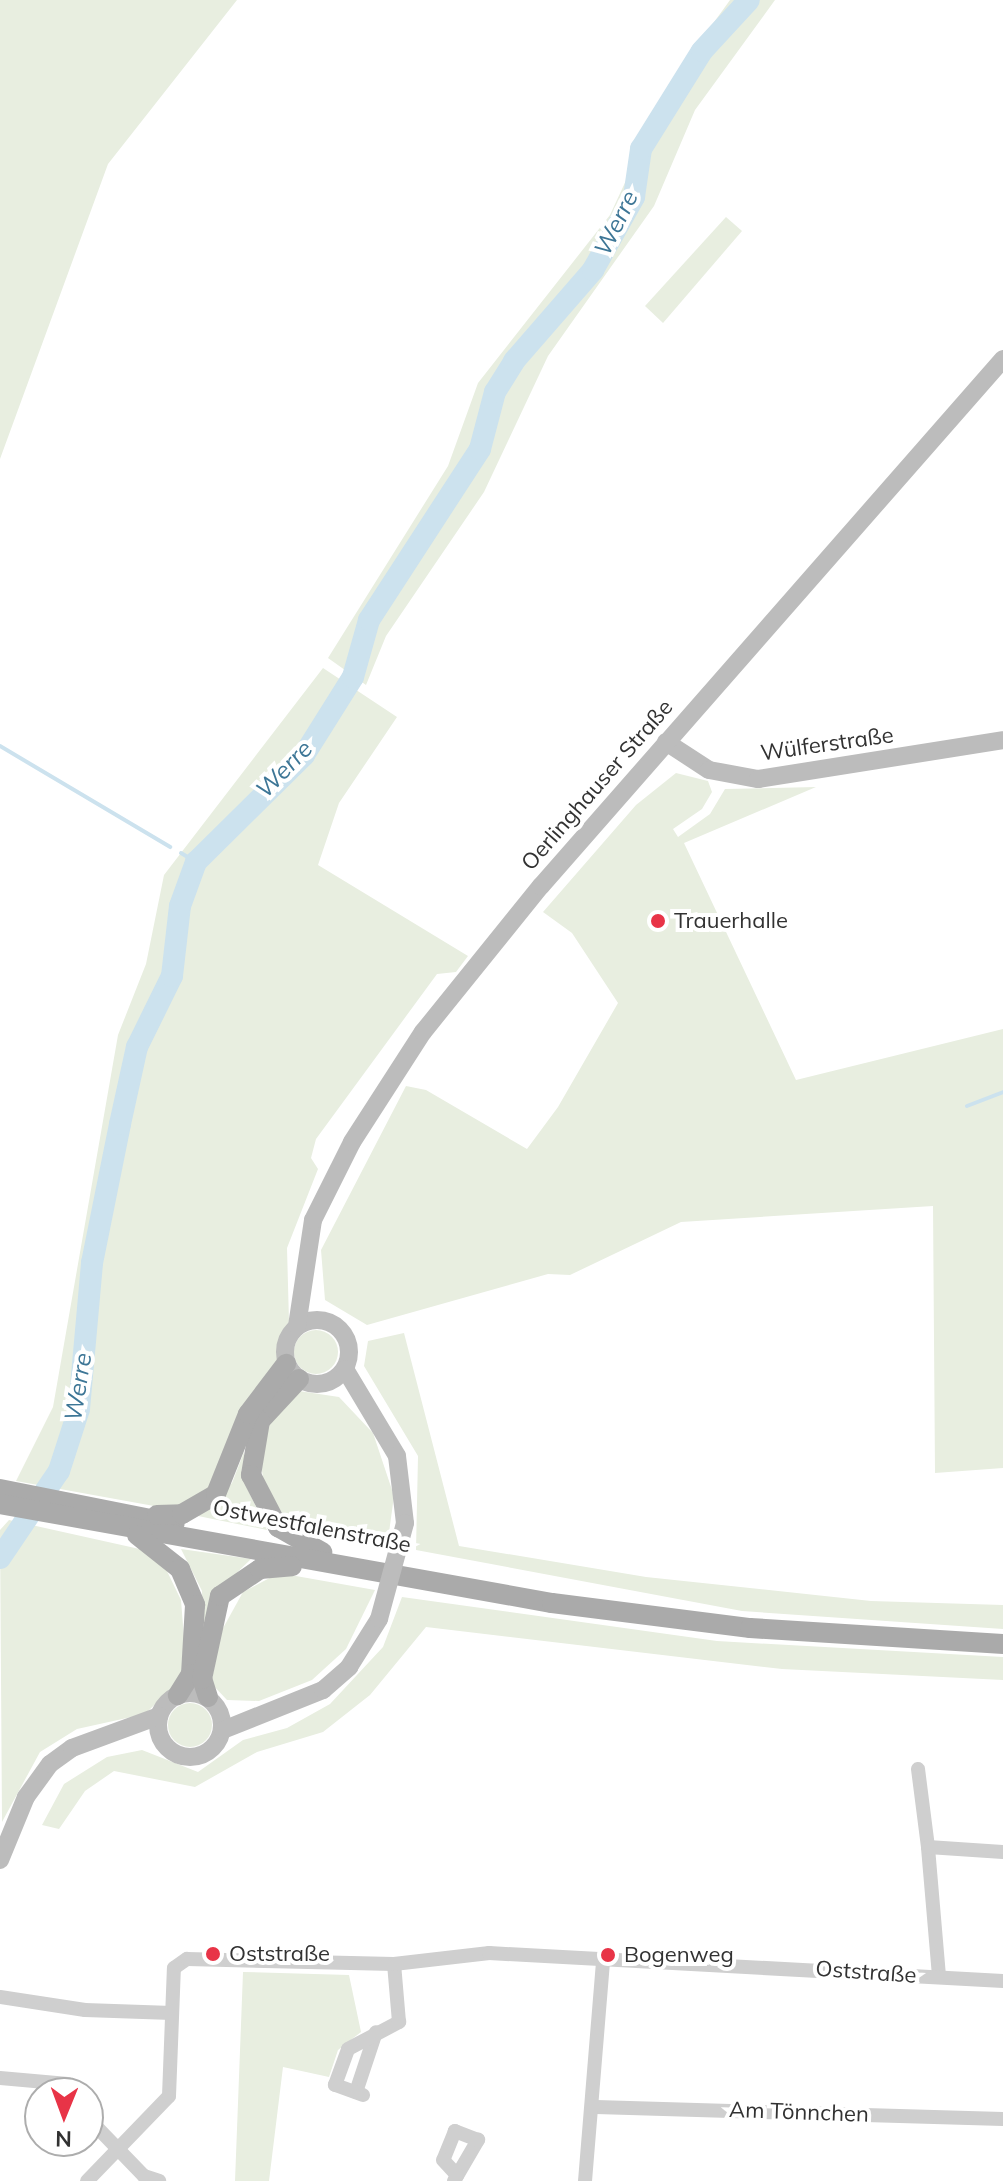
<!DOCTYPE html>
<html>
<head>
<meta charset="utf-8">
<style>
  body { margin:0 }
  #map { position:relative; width:1003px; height:2181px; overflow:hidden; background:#fff; font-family:Mulish,sans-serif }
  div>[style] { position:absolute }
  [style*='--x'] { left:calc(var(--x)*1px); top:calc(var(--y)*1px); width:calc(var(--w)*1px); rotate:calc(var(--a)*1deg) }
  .green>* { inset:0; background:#e8eee0 }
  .round { border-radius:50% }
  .stream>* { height:4px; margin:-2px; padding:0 2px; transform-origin:2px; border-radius:2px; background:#cce2ee }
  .river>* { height:22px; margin:-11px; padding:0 11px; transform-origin:11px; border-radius:11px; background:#cce2ee }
  .street>* { height:14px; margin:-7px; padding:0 7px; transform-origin:7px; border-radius:7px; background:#cfcfcf }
  .secondary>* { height:18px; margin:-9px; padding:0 9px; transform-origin:9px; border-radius:9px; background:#bcbcbc }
  .secondary>.ring { margin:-9px; padding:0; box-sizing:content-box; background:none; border:18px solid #bcbcbc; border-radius:50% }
  .primary>* { height:20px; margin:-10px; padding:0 10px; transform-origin:10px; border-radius:10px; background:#aaa }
  .secondary-bridge>* { height:18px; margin:-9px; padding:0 9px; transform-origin:9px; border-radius:9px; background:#bcbcbc }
  .dots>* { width:22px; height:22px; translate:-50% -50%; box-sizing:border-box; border:4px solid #fff; border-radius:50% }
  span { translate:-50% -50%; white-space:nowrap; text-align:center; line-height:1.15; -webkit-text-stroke:8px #fff; paint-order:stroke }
  .street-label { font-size:22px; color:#323232 }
  .poi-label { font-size:22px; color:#323232 }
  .left { translate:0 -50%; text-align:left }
  .water-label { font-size:24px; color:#3d7696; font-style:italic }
  .north { position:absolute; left:24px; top:2077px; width:80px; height:80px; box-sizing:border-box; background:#fff; border:2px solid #adadad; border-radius:50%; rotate:181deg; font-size:22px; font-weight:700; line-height:32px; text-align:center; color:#323232 }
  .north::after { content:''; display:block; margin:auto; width:28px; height:36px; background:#e83447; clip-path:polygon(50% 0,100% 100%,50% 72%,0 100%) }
</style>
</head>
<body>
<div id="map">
  <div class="green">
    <i style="clip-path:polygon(0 0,237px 0,108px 164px,0 459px)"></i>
    <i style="clip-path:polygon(730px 0,775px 0,695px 110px,654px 206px,548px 356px,484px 492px,386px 636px,366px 685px,328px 658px,448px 466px,478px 383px,610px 215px,673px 79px)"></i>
    <i style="clip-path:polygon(726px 217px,742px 231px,663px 323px,645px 306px)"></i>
    <i style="clip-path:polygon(323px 668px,397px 717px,339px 803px,318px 865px,468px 956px,456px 972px,437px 974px,316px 1139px,311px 1158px,318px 1169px,287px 1248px,289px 1321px,275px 1365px,212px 1485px,187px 1504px,165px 1508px,16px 1481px,53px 1407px,118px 1035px,146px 964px,164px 875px)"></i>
    <i style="clip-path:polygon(676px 773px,708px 781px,712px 792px,702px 809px,673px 829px,678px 837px,710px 814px,725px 789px,816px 787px,684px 843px,796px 1080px,1003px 1029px,1003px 1468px,935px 1473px,933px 1206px,681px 1222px,570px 1275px,548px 1274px,367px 1325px,325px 1300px,321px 1250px,406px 1086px,426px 1090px,527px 1149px,558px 1107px,618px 1003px,572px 933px,543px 912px,636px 805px)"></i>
    <i class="round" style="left:294px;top:1330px;width:44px;height:44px"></i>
    <i style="clip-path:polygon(404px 1333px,459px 1546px,646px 1577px,871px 1601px,1003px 1605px,1003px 1629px,742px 1611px,416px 1550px,418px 1456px,364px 1366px,368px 1341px)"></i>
    <i style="clip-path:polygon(299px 1391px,339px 1397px,373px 1433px,394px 1496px,387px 1547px,313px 1534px,292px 1525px,266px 1493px,259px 1455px,273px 1415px)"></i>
    <i style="clip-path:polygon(244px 1452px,247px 1488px,267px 1530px,198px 1516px,232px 1483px)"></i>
    <i style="clip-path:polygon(9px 1520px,144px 1550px,165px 1567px,181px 1600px,186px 1663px,174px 1686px,145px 1714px,77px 1729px,40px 1752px,2px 1822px,0 1530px)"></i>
    <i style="clip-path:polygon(181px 1549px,251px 1559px,218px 1591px,203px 1625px,202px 1591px)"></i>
    <i style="clip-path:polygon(279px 1573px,375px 1590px,346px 1649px,312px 1680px,259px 1701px,227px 1700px,211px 1683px,222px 1630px,243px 1592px)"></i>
    <i style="clip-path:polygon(402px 1597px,717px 1641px,1003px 1657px,1003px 1680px,782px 1669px,426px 1627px,370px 1695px,323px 1732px,257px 1752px,195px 1787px,114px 1771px,85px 1791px,59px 1829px,42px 1825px,64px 1784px,107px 1757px,142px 1750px,198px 1772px,243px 1740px,287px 1728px,330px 1704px,383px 1647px)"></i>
    <i class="round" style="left:168px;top:1703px;width:44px;height:44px"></i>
    <i style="clip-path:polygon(243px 1972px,349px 1975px,361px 2032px,338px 2050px,329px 2077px,283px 2067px,269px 2181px,235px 2181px)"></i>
  </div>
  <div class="stream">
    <i style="--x:0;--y:746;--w:198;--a:30.7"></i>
    <i style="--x:181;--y:853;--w:17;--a:31"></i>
    <i style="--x:967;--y:1106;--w:39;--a:-21"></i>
  </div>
  <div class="river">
    <i style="--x:0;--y:1558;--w:105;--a:-55.9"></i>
    <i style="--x:59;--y:1471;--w:65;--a:-72.1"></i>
    <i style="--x:79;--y:1409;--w:147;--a:-84.9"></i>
    <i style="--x:92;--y:1263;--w:142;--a:-78.6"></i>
    <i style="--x:120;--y:1124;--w:79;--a:-77.6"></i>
    <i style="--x:137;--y:1047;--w:79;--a:-63.8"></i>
    <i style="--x:172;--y:976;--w:70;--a:-83.5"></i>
    <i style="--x:180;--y:906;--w:47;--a:-70"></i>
    <i style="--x:196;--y:862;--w:152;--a:-44.7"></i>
    <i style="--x:304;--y:755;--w:92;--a:-57.9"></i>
    <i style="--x:353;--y:677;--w:59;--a:-74.3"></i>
    <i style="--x:369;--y:620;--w:204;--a:-57"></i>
    <i style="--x:480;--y:449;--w:59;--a:-75.3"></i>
    <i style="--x:495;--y:392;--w:36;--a:-58"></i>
    <i style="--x:514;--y:361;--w:121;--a:-49"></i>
    <i style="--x:593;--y:270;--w:84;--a:-60.7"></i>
    <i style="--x:634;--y:197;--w:49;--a:-81.7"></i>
    <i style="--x:641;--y:149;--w:115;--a:-58.1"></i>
    <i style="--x:702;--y:51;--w:69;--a:-47.3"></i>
  </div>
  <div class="street">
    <i style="--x:918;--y:1769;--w:79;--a:82.7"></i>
    <i style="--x:939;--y:1976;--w:129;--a:-94.9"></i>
    <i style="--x:928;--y:1847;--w:75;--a:3.8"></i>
    <i style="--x:0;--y:1997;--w:86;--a:8.7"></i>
    <i style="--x:85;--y:2010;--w:87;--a:2"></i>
    <i style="--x:0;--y:2078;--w:68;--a:5"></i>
    <i style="--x:68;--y:2084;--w:11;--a:56"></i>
    <i style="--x:356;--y:2092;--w:63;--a:-71.6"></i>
    <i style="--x:363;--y:2095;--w:30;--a:-160"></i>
    <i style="--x:335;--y:2085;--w:38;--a:-70"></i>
    <i style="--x:348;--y:2049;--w:58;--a:-27.9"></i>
    <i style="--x:399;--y:2022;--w:58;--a:-94.9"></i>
    <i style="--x:596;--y:2107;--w:407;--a:1.7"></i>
    <i style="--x:88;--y:2118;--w:81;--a:46"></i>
    <i style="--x:144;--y:2176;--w:16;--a:18"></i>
    <i style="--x:87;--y:2181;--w:118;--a:-46"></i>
    <i style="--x:169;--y:2096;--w:128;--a:-87.8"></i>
    <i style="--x:174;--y:1968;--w:16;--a:-35"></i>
    <i style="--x:187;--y:1959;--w:207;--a:1.4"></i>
    <i style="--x:394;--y:1964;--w:96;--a:-6.6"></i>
    <i style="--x:489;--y:1953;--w:515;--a:3.12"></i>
    <i style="--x:454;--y:2181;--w:48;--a:-59.7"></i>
    <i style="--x:478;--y:2140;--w:25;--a:-159"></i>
    <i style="--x:455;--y:2131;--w:31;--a:112"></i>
    <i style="--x:443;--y:2160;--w:21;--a:47"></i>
    <i style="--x:585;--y:2181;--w:222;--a:-85.3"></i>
  </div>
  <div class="secondary">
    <i style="--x:666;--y:742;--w:51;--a:33.1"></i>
    <i style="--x:709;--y:770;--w:50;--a:10.4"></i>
    <i style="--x:758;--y:779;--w:248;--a:-9"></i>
    <i class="ring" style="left:285px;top:1320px;width:46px;height:46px"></i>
    <i style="--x:297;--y:1326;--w:107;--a:-81.4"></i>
    <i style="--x:313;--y:1220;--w:87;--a:-63.4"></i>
    <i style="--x:352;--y:1142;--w:131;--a:-57.2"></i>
    <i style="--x:423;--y:1032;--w:188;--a:-51.1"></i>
    <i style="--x:541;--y:886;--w:701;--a:-48.76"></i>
    <i style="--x:345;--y:1369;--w:101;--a:59.1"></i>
    <i style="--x:397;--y:1456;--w:67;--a:83.2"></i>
    <i class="ring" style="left:158px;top:1693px;width:46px;height:46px"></i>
    <i style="--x:223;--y:1730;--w:108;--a:-21.8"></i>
    <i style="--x:323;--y:1690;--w:35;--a:-41"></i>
    <i style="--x:349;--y:1667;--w:57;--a:-58"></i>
    <i style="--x:0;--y:1860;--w:68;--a:-67.6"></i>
    <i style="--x:26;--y:1797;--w:41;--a:-54"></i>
    <i style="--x:50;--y:1764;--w:27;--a:-36"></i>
    <i style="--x:72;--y:1748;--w:93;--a:-20.2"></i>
  </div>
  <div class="primary">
    <i style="--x:299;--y:1379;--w:57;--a:132.9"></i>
    <i style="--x:260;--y:1421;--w:55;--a:99.5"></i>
    <i style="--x:251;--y:1475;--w:59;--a:62.6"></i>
    <i style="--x:278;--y:1527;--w:51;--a:29.6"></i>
    <i style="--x:0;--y:1489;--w:178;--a:11.3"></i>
    <i style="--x:0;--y:1504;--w:561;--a:10.17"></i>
    <i style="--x:552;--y:1603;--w:200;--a:7.2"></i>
    <i style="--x:750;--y:1628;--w:254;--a:3.6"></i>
    <i style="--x:157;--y:1515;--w:25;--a:-2"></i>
    <i style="--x:182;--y:1514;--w:39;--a:-30"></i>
    <i style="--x:216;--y:1494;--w:86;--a:-68.2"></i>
    <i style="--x:248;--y:1414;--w:63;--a:-52.8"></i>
    <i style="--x:137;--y:1535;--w:55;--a:38.3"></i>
    <i style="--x:180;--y:1569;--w:39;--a:67"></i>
    <i style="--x:195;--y:1605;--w:69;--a:93.3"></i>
    <i style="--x:191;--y:1674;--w:25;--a:122"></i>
    <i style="--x:208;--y:1697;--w:19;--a:-108"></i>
    <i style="--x:202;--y:1679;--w:85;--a:-77.8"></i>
    <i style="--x:220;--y:1596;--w:48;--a:-34"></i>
    <i style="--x:260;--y:1569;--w:32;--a:-5"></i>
  </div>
  <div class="secondary-bridge">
    <i style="--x:379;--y:1619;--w:99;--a:-74.8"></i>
  </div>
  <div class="dots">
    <i style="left:658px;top:921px;background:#e83447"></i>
    <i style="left:213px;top:1954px;background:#e83447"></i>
    <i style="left:608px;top:1955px;background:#e83447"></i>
  </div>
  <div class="street-label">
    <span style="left:827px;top:744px;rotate:-8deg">Wülferstraße</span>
    <span style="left:597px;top:785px;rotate:-49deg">Oerlinghauser Straße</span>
    <span style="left:312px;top:1526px;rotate:11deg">Ostwestfalenstraße</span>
    <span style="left:866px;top:1972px;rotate:4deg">Oststraße</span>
    <span style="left:799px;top:2112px;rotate:2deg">Am Tönnchen</span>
  </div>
  <div class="poi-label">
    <span class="left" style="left:674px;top:921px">Trauerhalle</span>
    <span class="left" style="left:229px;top:1954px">Oststraße</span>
    <span class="left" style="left:624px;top:1955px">Bogenweg</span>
  </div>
  <div class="water-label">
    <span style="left:616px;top:223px;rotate:-64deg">Werre</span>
    <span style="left:284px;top:769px;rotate:-46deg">Werre</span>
    <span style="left:78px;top:1387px;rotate:-81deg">Werre</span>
  </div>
  <div class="north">N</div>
</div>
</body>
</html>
